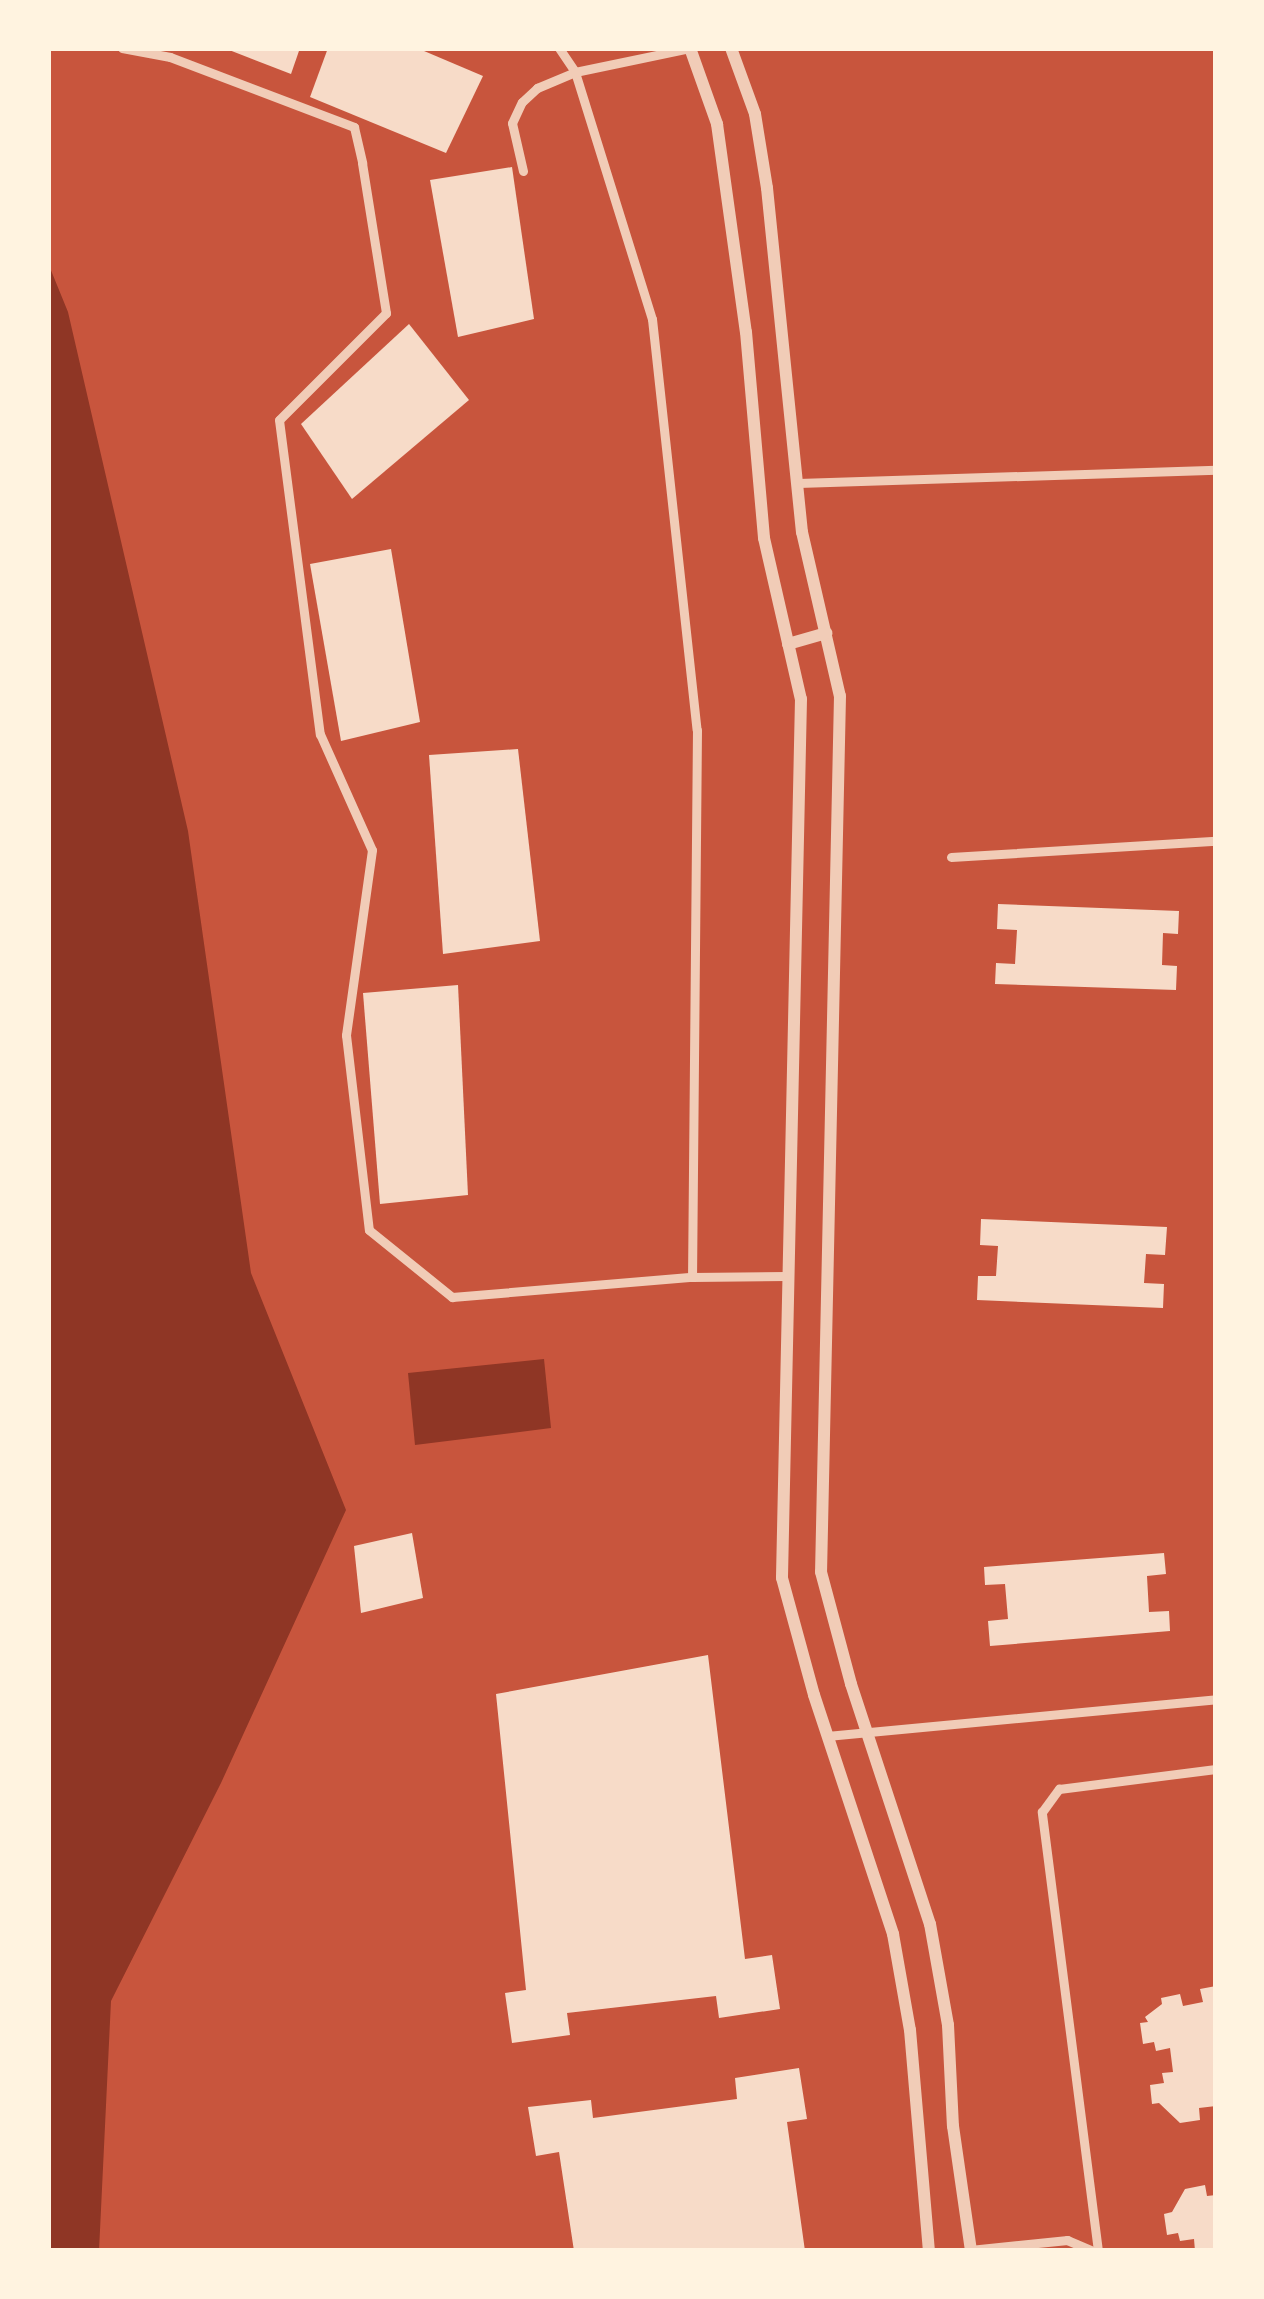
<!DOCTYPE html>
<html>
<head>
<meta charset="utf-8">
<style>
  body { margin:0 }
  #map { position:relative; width:1264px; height:2299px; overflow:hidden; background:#c8553d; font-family:"Roboto Serif",serif }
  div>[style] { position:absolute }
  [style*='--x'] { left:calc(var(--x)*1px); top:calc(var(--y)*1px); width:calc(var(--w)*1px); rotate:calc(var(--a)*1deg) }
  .water>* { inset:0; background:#8f3625 }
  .building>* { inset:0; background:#f7dbc8 }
  .minor>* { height:9px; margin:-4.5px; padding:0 4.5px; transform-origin:4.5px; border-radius:4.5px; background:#f1ccb7 }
  .tertiary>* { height:12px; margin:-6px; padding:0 6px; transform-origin:6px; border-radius:6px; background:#f1ccb7 }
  span { translate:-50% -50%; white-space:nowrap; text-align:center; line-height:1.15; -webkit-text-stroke:12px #fff3e0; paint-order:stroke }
  .frame { position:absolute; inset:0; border:51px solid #fff3e0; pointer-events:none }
</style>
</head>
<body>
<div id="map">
  <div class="water">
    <i style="clip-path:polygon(48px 263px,68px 312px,188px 831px,251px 1273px,346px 1510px,221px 1783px,111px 2001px,99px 2251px,48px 2251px)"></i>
    <i style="clip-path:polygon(544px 1359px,551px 1428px,415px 1445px,408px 1373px)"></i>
  </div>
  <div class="building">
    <i style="clip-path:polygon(224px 48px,300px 48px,291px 74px)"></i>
    <i style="clip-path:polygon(328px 48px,417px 48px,483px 76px,446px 153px,310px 97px)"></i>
    <i style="clip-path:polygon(512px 167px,534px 319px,458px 337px,430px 180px)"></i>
    <i style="clip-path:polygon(409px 324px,469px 400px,352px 499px,301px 424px)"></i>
    <i style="clip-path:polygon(391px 549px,420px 722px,341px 741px,310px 564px)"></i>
    <i style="clip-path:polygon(518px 749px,540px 941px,443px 954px,429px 755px)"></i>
    <i style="clip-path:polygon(998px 904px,1179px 911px,1178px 934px,1163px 933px,1162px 965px,1177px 966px,1176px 990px,995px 984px,996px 963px,1015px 964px,1017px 930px,997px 929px)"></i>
    <i style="clip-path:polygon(458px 985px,468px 1195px,380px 1204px,363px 993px)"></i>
    <i style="clip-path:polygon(981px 1219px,1167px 1227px,1165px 1255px,1146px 1254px,1144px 1283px,1164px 1284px,1163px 1308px,977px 1300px,978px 1276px,996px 1276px,998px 1246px,980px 1245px)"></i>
    <i style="clip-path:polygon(412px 1533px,423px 1598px,361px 1613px,354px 1546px)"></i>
    <i style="clip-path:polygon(1164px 1553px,1166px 1574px,1147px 1576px,1149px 1612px,1169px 1611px,1170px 1631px,990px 1646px,988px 1621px,1008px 1619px,1005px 1584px,985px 1585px,984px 1567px)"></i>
    <i style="clip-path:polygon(708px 1655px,745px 1959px,772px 1955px,780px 2009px,719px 2018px,716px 1996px,567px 2013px,570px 2035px,512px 2043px,505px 1993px,526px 1990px,496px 1694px)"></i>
    <i style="clip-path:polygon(1216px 1986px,1216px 2106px,1199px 2108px,1200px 2120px,1180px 2123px,1159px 2103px,1152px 2104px,1150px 2085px,1164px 2083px,1162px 2073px,1173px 2072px,1170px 2048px,1156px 2051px,1154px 2042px,1143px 2044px,1140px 2023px,1148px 2022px,1145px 2017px,1162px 2004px,1161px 1998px,1180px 1994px,1183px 2006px,1203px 2002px,1200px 1989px)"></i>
    <i style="clip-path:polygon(799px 2068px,807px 2119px,787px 2122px,805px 2251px,574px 2251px,559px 2152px,536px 2156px,528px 2107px,591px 2100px,593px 2118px,737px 2099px,735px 2078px)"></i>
    <i style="clip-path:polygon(1205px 2185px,1207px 2196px,1216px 2195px,1216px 2251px,1195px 2251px,1194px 2239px,1180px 2241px,1178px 2233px,1167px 2235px,1164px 2214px,1172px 2212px,1185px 2189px)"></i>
  </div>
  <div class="minor">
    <i style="--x:122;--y:48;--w:49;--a:10.6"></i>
    <i style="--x:170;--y:57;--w:197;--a:20.8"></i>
    <i style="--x:354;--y:127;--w:37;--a:77"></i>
    <i style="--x:362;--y:163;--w:152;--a:80.9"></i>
    <i style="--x:386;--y:313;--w:151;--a:135"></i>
    <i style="--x:279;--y:420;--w:317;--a:82.6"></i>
    <i style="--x:320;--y:734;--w:127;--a:65.9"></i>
    <i style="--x:372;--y:850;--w:187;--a:98"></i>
    <i style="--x:346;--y:1035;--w:196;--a:83.3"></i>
    <i style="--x:369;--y:1230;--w:107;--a:38.9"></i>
    <i style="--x:452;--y:1297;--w:241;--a:-4.8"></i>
    <i style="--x:692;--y:1277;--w:94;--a:-0.6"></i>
    <i style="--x:559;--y:48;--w:29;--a:56"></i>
    <i style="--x:575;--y:72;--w:259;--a:72.7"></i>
    <i style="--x:652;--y:319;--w:413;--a:83.8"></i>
    <i style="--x:697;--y:730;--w:547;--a:90.52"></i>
    <i style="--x:523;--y:171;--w:49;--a:-102.9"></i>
    <i style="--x:512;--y:123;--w:23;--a:-65"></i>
    <i style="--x:522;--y:102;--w:21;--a:-43"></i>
    <i style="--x:537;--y:88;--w:41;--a:-22.8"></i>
    <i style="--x:575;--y:72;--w:117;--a:-11.8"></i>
    <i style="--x:798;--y:483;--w:418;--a:-1.8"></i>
    <i style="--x:951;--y:857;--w:265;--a:-3.5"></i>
    <i style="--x:827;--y:1736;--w:391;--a:-5.4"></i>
    <i style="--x:970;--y:2250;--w:98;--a:-5.9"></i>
    <i style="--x:1067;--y:2240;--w:28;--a:23"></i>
    <i style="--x:1098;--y:2251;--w:443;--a:-97.3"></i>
    <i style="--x:1042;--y:1812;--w:29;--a:-54"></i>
    <i style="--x:1059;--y:1789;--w:158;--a:-7.3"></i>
  </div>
  <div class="tertiary">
    <i style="--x:690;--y:48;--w:81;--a:70.4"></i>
    <i style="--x:717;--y:124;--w:210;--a:82.1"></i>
    <i style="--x:746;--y:332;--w:207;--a:85"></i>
    <i style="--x:764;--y:538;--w:165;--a:77.1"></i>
    <i style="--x:801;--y:699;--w:879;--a:91.24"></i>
    <i style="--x:782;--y:1578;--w:121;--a:74.7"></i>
    <i style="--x:814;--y:1695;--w:252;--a:71.7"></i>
    <i style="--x:893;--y:1934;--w:97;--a:80"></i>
    <i style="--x:910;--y:2030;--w:222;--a:85.1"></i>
    <i style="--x:731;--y:48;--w:70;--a:70"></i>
    <i style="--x:755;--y:114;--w:75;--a:80.8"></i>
    <i style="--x:767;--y:188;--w:346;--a:84.2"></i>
    <i style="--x:802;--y:532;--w:168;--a:77"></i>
    <i style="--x:840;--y:696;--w:876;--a:91.24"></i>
    <i style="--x:821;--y:1572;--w:116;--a:75"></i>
    <i style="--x:851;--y:1684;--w:253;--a:71.8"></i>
    <i style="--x:930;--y:1924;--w:103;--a:79.9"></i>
    <i style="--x:948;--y:2025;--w:101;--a:87.2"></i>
    <i style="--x:953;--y:2126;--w:126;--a:81.8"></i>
    <i style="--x:788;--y:644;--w:40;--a:-16"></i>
  </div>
  <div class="frame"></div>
</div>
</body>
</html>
